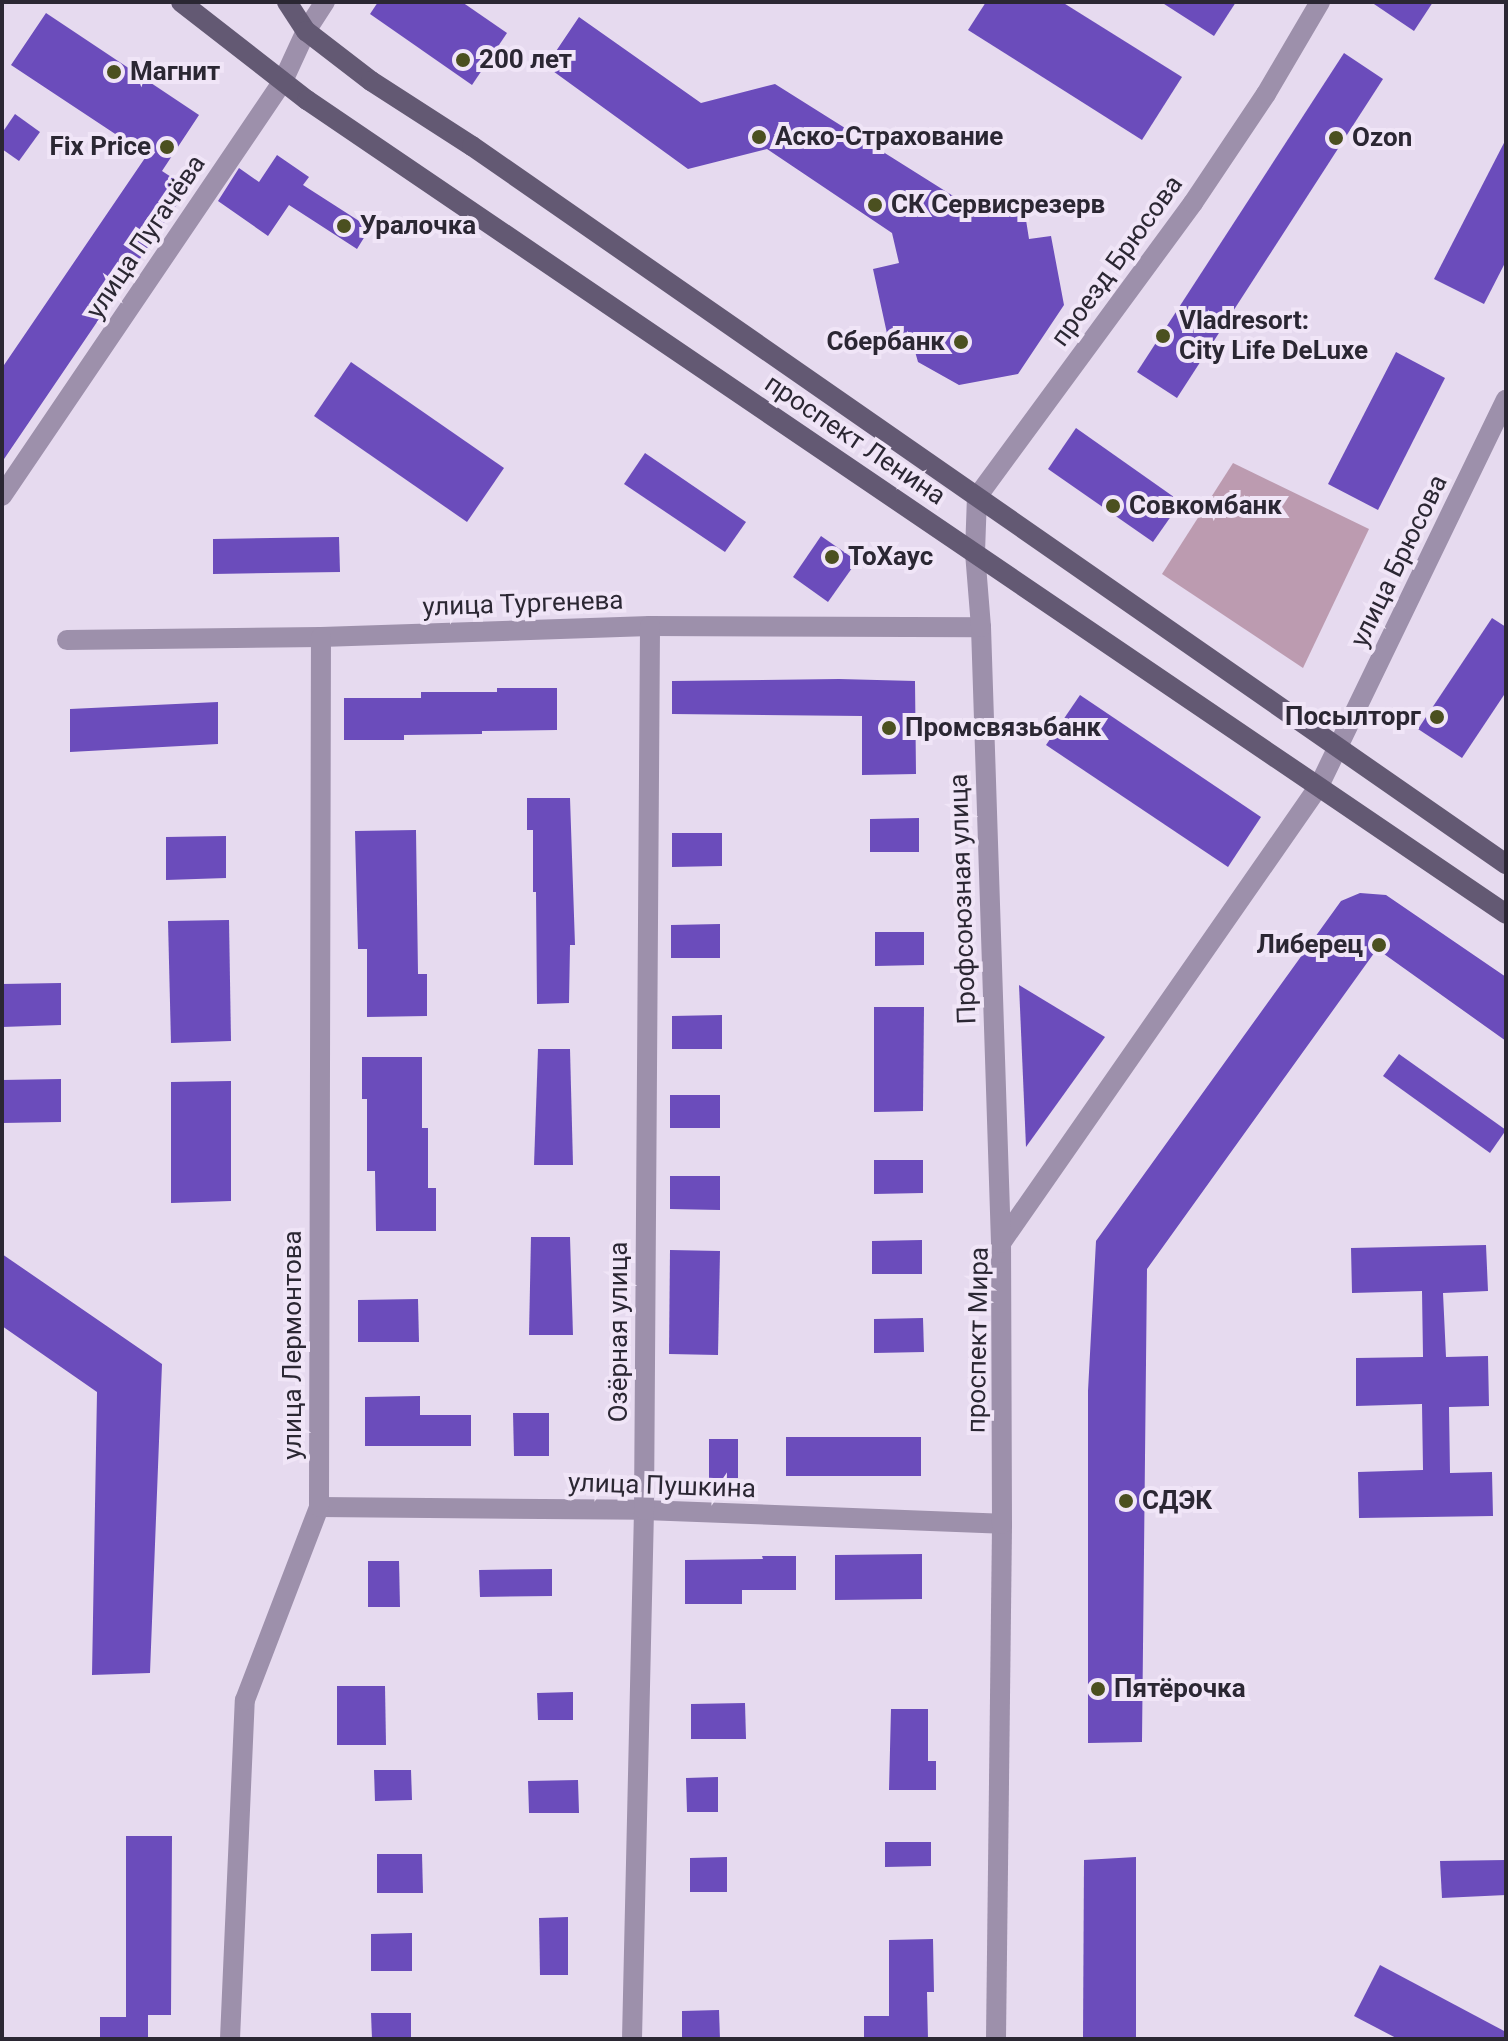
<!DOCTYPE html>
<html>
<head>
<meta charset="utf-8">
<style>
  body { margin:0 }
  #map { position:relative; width:1508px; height:2041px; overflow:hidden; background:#e6daef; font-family:Roboto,sans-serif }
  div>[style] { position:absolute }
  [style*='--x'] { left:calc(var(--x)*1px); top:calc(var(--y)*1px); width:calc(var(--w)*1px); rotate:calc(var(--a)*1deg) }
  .green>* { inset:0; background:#bc9bb0 }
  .building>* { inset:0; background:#6b4cbb }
  .minor>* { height:20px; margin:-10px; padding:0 10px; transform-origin:10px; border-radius:10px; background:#9d90ab }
  .major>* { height:20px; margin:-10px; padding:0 10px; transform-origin:10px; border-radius:10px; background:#635973 }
  .dots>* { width:22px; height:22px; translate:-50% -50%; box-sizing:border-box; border:4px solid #f0e5f7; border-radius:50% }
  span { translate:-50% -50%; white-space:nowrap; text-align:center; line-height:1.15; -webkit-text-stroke:8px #f0e5f7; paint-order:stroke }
  .poi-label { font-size:26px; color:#2b2733; font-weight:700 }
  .left { translate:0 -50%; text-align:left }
  .right { translate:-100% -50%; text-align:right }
  .street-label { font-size:26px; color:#2b2733 }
  .frame { position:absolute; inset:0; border:4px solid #2b2733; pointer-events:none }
</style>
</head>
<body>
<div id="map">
  <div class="green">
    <i style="clip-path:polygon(1233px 463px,1369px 529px,1303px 668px,1162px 574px)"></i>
  </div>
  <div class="building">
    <i style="clip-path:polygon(378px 2px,462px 2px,507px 33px,472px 85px,370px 14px)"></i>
    <i style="clip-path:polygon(986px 2px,1062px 2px,1182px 77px,1142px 140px,968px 30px)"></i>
    <i style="clip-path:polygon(1161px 2px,1236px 2px,1214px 36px)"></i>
    <i style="clip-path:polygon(1371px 2px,1433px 2px,1414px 31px)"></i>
    <i style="clip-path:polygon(46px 13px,199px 115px,162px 171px,188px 188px,2px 462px,2px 368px,147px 155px,11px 65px)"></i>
    <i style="clip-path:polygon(579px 17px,701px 103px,775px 84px,977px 211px,994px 197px,1026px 220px,1029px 239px,1051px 236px,1064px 305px,1018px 374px,959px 385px,918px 362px,914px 348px,891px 352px,873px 269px,899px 263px,892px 233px,767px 149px,688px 169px,546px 66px)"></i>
    <i style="clip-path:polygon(1344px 53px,1383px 79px,1177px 398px,1137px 372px)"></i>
    <i style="clip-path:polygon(15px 114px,40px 132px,19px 161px,2px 149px,2px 133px)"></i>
    <i style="clip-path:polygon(1506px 139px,1506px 261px,1484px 304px,1434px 279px)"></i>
    <i style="clip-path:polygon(277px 155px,309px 177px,303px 185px,370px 228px,357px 249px,289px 205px,268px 236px,218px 201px,239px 168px,259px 182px)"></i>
    <i style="clip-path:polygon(1396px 352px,1445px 378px,1378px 510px,1328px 484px)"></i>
    <i style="clip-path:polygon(351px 362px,504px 468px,467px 522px,314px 416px)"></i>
    <i style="clip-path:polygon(1076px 428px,1181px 502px,1153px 542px,1048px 469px)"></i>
    <i style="clip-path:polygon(645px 453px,746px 522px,725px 552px,624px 484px)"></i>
    <i style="clip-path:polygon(821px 536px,857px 561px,828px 602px,793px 577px)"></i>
    <i style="clip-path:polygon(339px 537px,340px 572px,213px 574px,213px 539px)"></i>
    <i style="clip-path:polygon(1492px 618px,1506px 627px,1506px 692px,1462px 758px,1418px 729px)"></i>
    <i style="clip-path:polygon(839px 679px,915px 681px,916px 774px,862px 775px,862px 716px,672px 714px,672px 681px)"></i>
    <i style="clip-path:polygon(497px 688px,557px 688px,557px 730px,482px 731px,482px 734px,404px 735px,404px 740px,344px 740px,344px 698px,421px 698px,421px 692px,497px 692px)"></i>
    <i style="clip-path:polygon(1080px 695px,1261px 817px,1228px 867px,1046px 745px)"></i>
    <i style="clip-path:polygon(218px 702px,218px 744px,70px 752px,70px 709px)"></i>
    <i style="clip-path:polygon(527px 798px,570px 798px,575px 945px,570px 945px,569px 1003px,537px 1004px,536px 892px,533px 892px,533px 830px,527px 830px)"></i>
    <i style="clip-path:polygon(919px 818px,919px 852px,870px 852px,870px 819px)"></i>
    <i style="clip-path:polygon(416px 830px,418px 974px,427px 974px,427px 1016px,367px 1017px,367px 949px,358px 949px,355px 831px)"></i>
    <i style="clip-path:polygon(672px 833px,722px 833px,722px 866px,672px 867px)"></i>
    <i style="clip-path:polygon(226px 836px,226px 878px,166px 880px,166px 837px)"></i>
    <i style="clip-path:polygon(1360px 893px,1386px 895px,1506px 977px,1506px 1041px,1377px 949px,1147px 1269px,1142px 1742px,1088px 1743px,1088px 1391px,1096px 1241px,1341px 901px)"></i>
    <i style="clip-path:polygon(229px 920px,231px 1041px,171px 1043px,168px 921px)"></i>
    <i style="clip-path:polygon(720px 924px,720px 958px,671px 958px,671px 925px)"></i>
    <i style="clip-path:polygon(875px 932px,924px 932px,924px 965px,875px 966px)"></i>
    <i style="clip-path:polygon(61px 983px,61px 1025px,2px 1027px,2px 984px)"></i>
    <i style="clip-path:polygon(1019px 985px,1105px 1037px,1026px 1147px)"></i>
    <i style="clip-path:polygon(874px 1007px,924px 1007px,923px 1111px,874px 1112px)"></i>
    <i style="clip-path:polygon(722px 1015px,722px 1049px,672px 1049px,672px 1016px)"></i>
    <i style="clip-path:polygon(538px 1049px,570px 1049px,573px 1165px,534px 1165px)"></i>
    <i style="clip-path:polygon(1399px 1054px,1506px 1130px,1490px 1153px,1383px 1076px)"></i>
    <i style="clip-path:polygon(362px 1057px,422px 1057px,422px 1128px,428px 1128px,428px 1188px,436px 1188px,436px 1231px,376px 1231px,375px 1171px,367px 1171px,367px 1099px,362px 1099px)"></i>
    <i style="clip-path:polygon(61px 1079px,61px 1122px,2px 1123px,2px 1080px)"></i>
    <i style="clip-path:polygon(231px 1081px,231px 1201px,171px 1203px,171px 1082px)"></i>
    <i style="clip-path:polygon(670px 1095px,720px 1095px,720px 1128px,670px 1128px)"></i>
    <i style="clip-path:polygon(874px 1160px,923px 1160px,923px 1193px,874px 1194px)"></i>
    <i style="clip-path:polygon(670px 1176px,720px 1176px,720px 1210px,670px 1209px)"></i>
    <i style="clip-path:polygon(531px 1237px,570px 1237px,573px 1335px,529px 1335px)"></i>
    <i style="clip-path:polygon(922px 1240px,922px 1274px,872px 1274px,872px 1241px)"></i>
    <i style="clip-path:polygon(1486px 1245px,1488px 1291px,1443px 1293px,1446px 1357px,1488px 1356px,1489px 1406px,1449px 1407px,1450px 1473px,1492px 1472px,1493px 1516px,1359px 1518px,1358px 1472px,1423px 1470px,1422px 1404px,1356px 1406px,1356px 1358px,1423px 1357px,1422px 1291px,1352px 1293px,1351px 1248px)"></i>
    <i style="clip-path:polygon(670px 1250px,720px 1251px,718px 1355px,669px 1354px)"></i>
    <i style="clip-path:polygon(2px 1254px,162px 1364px,150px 1673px,92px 1675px,97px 1392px,2px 1326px)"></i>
    <i style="clip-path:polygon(418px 1299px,419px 1342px,358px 1342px,358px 1300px)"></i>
    <i style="clip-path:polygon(923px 1318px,924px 1352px,874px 1353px,874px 1319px)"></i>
    <i style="clip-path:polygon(420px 1396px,420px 1415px,471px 1415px,471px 1446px,365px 1446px,365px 1397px)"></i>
    <i style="clip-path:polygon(513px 1413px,549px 1413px,549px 1456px,514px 1456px)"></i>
    <i style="clip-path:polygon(786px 1437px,921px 1437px,921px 1476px,786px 1476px)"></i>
    <i style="clip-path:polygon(709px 1439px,738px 1439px,738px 1478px,709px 1478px)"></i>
    <i style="clip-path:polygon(922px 1554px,922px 1599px,835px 1600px,835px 1555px)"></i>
    <i style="clip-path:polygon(762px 1556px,796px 1556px,796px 1590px,742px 1590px,742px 1604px,685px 1604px,685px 1560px,763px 1559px)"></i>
    <i style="clip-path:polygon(368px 1561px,399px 1561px,400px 1607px,368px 1607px)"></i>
    <i style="clip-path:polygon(552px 1569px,552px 1596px,480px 1597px,479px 1570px)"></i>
    <i style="clip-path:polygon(337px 1686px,385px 1686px,386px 1745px,337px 1745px)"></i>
    <i style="clip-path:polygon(573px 1692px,573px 1720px,538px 1720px,537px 1693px)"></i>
    <i style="clip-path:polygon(745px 1703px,746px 1739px,691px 1739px,691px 1704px)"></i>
    <i style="clip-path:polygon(891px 1709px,928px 1709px,928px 1761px,936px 1761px,936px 1790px,889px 1790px)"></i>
    <i style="clip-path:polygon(374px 1770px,411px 1770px,412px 1800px,375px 1801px)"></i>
    <i style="clip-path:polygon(718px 1777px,718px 1812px,687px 1812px,686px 1778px)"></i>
    <i style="clip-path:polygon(578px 1780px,579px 1813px,529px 1813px,528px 1781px)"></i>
    <i style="clip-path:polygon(126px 1836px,172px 1836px,171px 2015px,148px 2015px,148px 2039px,100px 2039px,100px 2017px,126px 2017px)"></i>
    <i style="clip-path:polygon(885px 1842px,931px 1842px,931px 1866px,885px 1867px)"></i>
    <i style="clip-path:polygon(377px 1854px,422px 1854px,423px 1893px,377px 1893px)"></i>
    <i style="clip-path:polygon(727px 1857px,727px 1892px,690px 1892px,690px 1858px)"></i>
    <i style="clip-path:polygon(1136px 1857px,1136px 2039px,1083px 2039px,1084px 1860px)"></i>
    <i style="clip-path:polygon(1506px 1860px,1506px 1895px,1442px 1898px,1440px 1861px)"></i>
    <i style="clip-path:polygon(568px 1917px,568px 1975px,540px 1975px,539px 1918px)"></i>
    <i style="clip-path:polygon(412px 1933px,412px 1971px,371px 1971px,371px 1934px)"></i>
    <i style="clip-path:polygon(933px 1939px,934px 1992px,927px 1992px,928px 2039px,864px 2039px,864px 2016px,889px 2016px,889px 1940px)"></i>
    <i style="clip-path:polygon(1380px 1965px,1506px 2032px,1506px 2039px,1398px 2039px,1354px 2016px)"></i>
    <i style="clip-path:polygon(719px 2010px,720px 2039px,682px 2039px,682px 2011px)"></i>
    <i style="clip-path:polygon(371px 2013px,411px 2013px,411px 2039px,372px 2039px)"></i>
  </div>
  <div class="minor">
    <i style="--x:2;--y:496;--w:501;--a:-55.9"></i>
    <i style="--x:283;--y:81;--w:55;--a:-65.3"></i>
    <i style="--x:306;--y:31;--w:35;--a:-57"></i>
    <i style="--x:67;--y:640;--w:254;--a:-0.7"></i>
    <i style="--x:321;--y:637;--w:329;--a:-1.9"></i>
    <i style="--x:650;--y:626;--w:331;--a:0.2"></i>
    <i style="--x:1001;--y:1243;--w:557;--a:-55.17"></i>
    <i style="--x:1319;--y:786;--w:429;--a:-64.2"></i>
    <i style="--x:319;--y:1507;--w:325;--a:0.5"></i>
    <i style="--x:644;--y:1510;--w:358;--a:2.2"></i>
    <i style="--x:230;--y:2039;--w:339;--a:-87.5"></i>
    <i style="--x:245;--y:1700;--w:207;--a:-69"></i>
    <i style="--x:319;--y:1507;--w:870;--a:-89.87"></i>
    <i style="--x:632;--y:2039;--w:529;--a:-88.7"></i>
    <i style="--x:644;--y:1510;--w:884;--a:-89.61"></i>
    <i style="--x:996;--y:2039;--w:515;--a:-89.33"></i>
    <i style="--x:1002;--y:1524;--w:281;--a:-90.2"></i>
    <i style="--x:1001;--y:1243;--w:616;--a:-91.86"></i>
    <i style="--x:981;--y:627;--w:74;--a:-94.6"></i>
    <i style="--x:975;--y:553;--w:56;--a:-88"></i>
    <i style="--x:977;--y:497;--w:365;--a:-53.7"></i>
    <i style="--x:1193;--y:203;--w:131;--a:-56.2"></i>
    <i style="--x:1266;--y:94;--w:107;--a:-59.6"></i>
  </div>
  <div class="major">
    <i style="--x:181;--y:2;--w:160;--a:37.9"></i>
    <i style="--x:307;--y:100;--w:1449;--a:34.17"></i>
    <i style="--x:287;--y:2;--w:35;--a:57"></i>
    <i style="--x:306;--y:31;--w:82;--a:37.6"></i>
    <i style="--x:371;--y:81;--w:120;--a:32.8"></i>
    <i style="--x:472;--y:146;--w:1259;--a:34.78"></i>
  </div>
  <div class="dots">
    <i style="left:463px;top:60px;background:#4b5020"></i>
    <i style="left:114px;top:72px;background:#4b5020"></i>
    <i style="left:759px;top:137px;background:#4b5020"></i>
    <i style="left:1336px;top:138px;background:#4b5020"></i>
    <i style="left:167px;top:147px;background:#4b5020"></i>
    <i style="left:875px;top:205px;background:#4b5020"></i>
    <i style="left:344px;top:226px;background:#4b5020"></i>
    <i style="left:1163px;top:336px;background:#4b5020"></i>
    <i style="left:961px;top:342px;background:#4b5020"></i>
    <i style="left:1113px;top:506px;background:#4b5020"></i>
    <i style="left:832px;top:557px;background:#4b5020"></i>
    <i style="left:1437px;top:717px;background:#4b5020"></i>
    <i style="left:889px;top:728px;background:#4b5020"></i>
    <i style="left:1379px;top:945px;background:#4b5020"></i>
    <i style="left:1126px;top:1501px;background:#4b5020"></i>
    <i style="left:1098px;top:1689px;background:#4b5020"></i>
  </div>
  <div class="poi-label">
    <span class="left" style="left:479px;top:60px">200 лет</span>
    <span class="left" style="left:130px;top:72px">Магнит</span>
    <span class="left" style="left:775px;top:137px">Аско-Страхование</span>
    <span class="left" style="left:1352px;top:138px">Ozon</span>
    <span class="right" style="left:151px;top:147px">Fix Price</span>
    <span class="left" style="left:891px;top:205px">СК Сервисрезерв</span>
    <span class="left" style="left:360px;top:226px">Уралочка</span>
    <span class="left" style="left:1179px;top:336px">Vladresort:<br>City Life DeLuxe</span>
    <span class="right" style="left:945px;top:342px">Сбербанк</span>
    <span class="left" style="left:1129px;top:506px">Совкомбанк</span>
    <span class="left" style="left:848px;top:557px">ТоХаус</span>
    <span class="right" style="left:1421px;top:717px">Посылторг</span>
    <span class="left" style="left:905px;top:728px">Промсвязьбанк</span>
    <span class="right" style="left:1363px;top:945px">Либерец</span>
    <span class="left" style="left:1142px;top:1501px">СДЭК</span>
    <span class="left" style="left:1114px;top:1689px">Пятёрочка</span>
  </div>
  <div class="street-label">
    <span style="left:146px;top:237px;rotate:-56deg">улица Пугачёва</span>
    <span style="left:1117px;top:261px;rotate:-54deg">проезд Брюсова</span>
    <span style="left:855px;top:440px;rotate:34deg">проспект Ленина</span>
    <span style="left:1399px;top:561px;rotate:-64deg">улица Брюсова</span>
    <span style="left:523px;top:604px;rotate:-2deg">улица Тургенева</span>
    <span style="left:963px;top:899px;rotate:-92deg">Профсоюзная улица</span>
    <span style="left:619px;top:1332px;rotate:-90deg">Озёрная улица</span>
    <span style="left:978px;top:1340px;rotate:-89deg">проспект Мира</span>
    <span style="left:293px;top:1345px;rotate:-90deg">улица Лермонтова</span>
    <span style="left:662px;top:1486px;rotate:2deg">улица Пушкина</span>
  </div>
  <div class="frame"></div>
</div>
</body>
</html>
